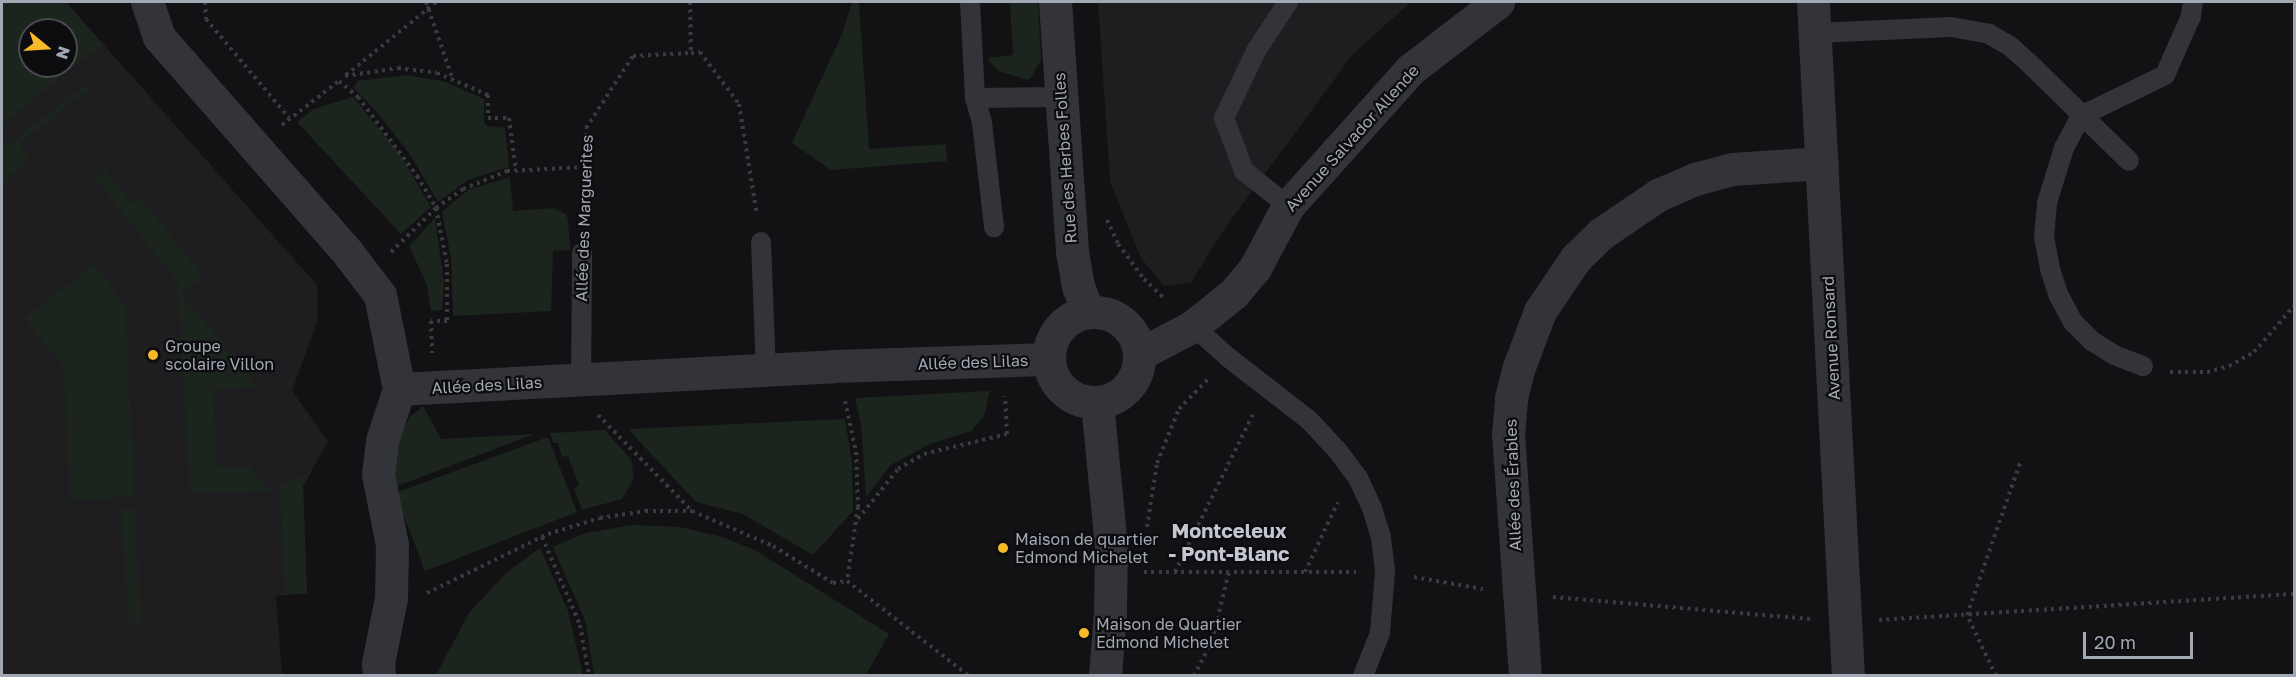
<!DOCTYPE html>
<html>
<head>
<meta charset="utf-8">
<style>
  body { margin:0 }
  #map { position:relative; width:2296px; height:677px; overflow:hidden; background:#121214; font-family:"Golos Text",sans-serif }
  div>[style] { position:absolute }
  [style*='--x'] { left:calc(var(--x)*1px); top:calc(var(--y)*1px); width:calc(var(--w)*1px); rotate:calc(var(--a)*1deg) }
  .built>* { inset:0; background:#1e1e21 }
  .green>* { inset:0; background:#1c241e }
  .path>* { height:4px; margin-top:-2px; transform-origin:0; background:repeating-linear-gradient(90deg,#393b40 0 3px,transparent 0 7.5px) }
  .lane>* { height:20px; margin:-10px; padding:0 10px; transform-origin:10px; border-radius:10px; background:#333439 }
  .street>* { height:33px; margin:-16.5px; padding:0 16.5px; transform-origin:16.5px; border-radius:16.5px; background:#333439 }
  .street>.ring { margin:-16.5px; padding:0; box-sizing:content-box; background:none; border:33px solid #333439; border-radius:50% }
  .dots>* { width:16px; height:16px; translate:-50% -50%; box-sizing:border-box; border:3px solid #0d0d0f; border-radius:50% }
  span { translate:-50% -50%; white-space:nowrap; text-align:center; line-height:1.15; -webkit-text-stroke:4.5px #0d0d0f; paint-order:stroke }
  .street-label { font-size:16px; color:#a3a8b5 }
  .poi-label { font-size:16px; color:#a3a8b5 }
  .left { translate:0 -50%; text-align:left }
  .quarter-label { font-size:20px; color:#c4c7d1; font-weight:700 }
  .frame { position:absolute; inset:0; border:3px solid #a3a8b5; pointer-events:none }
  .north { position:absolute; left:18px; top:18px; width:60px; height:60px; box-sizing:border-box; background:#0d0d0f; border:2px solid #494b51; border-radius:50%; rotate:108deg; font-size:16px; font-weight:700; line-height:24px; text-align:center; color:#a3a8b5 }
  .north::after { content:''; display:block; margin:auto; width:21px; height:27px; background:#f7b927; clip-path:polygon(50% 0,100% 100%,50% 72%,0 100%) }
  .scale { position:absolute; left:2083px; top:632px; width:110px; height:27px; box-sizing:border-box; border:3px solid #a3a8b5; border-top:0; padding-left:8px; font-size:18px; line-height:21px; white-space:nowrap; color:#a3a8b5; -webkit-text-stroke:4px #0d0d0f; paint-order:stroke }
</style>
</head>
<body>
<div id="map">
  <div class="built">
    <i style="clip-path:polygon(evenodd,2px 2px,66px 2px,317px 285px,318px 319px,292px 391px,328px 441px,303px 486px,307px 593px,276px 596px,282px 675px,2px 675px,2px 2px,30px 30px,66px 30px,66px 66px,30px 66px,30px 30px)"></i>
    <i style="clip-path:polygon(1098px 2px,1411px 2px,1353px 54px,1220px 235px,1191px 283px,1164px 286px,1141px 258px,1110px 182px)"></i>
  </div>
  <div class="green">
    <i style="clip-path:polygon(evenodd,2px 2px,66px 2px,102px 44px,2px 124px,2px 2px,30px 30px,66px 30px,66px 66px,30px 66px,30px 30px)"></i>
    <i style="clip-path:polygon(852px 2px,859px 2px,869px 149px,946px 144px,947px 161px,831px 170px,792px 143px,842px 34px)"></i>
    <i style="clip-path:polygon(1010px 2px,1038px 2px,1041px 61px,1029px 80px,998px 71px,989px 61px,988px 58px,1013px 55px)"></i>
    <i style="clip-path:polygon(408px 75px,446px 82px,484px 99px,484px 123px,487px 126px,505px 128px,509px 167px,468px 180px,438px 202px,409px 153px,376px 111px,354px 88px,357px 81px)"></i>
    <i style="clip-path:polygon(89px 82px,92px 86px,19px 144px,30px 160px,2px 182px,2px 150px)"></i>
    <i style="clip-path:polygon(353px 97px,400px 154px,431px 207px,401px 234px,297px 122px,314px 109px)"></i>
    <i style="clip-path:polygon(105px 170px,131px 203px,139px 199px,146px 204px,203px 277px,181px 294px,257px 387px,213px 389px,217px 467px,249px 466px,271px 491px,190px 494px,178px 283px,95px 178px)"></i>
    <i style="clip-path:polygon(510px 177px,513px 211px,553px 208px,566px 214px,568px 220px,570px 250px,553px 251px,551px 311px,453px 316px,451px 258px,442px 212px,468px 190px)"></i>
    <i style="clip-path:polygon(435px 218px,444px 283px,442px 310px,431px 311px,427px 285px,409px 246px)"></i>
    <i style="clip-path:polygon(94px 264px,125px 305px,135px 497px,70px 500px,64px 368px,25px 318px)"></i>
    <i style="clip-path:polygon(990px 391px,984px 416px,971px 431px,930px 444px,891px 465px,866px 497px,861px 425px,855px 398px)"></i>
    <i style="clip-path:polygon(423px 406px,441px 439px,534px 434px,392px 488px,392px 459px,402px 431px,410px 417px)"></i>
    <i style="clip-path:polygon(845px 419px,852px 464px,853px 511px,813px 555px,743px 514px,696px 502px,628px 429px)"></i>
    <i style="clip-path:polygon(605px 430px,631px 460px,634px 478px,622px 499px,582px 510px,574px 488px,579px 485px,568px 456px,562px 457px,558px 443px,553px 443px,550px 433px)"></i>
    <i style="clip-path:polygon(548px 437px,577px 512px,425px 571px,395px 493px)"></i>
    <i style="clip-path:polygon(312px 471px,303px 486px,307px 593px,285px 595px,280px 485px)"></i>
    <i style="clip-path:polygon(121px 509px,135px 509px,141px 623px,129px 623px)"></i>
    <i style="clip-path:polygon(632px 525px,680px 527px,722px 537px,755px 550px,889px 634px,866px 675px,594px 675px,585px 620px,553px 547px,585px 533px)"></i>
    <i style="clip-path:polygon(540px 548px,568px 611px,583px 675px,436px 675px,469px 613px,507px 572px)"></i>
  </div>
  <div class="path">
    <i style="--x:205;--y:2;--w:17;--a:87"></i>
    <i style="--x:206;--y:19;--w:129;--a:50"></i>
    <i style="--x:426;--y:2;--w:83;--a:70.9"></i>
    <i style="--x:690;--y:2;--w:51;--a:88.9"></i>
    <i style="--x:691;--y:53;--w:9;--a:-6"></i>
    <i style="--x:700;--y:52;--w:65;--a:53.1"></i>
    <i style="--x:739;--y:104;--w:112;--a:80.8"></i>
    <i style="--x:346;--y:75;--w:116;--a:-39"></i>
    <i style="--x:345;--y:76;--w:54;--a:-8.6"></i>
    <i style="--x:398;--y:68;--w:39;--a:7"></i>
    <i style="--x:437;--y:73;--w:56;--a:23.3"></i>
    <i style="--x:488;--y:95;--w:23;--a:90"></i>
    <i style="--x:488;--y:118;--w:21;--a:0"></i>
    <i style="--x:509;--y:118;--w:53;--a:82.5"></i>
    <i style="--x:339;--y:81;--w:25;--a:40"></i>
    <i style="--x:358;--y:97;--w:99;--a:53.2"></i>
    <i style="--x:417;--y:176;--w:37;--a:59"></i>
    <i style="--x:436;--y:208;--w:57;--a:78.9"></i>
    <i style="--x:447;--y:264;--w:57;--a:90"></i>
    <i style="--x:447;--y:321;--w:16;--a:180"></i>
    <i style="--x:431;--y:321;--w:32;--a:88"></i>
    <i style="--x:282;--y:125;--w:73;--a:-37.8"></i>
    <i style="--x:1107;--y:220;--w:26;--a:65"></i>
    <i style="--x:1118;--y:244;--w:44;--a:53.4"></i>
    <i style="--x:1144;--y:279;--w:30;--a:44"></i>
    <i style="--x:583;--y:226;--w:98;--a:-88.2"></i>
    <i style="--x:586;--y:128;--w:86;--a:-56.9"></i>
    <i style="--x:633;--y:56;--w:58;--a:-3"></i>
    <i style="--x:391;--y:252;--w:63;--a:-44.4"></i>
    <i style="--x:436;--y:208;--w:33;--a:-35"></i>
    <i style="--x:463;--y:189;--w:48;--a:-22.2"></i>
    <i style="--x:507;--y:171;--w:78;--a:-2.9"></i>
    <i style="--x:2170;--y:372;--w:37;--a:0"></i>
    <i style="--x:2207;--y:372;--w:23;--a:-15"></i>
    <i style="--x:2229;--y:366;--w:29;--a:-29"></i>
    <i style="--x:2254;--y:352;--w:61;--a:-49"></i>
    <i style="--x:845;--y:401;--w:52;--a:77.8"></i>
    <i style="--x:856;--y:452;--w:55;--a:87.9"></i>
    <i style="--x:858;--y:507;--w:75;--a:98.5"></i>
    <i style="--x:847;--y:581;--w:155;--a:37.9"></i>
    <i style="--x:598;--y:415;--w:134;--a:45.6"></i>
    <i style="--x:692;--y:511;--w:88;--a:23.4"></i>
    <i style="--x:773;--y:546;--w:70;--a:31.7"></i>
    <i style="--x:833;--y:583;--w:14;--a:-8"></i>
    <i style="--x:858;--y:519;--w:64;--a:-51.3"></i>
    <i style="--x:898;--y:469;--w:30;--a:-30"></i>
    <i style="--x:924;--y:454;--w:85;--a:-13.5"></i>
    <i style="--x:1007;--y:434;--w:38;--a:-93"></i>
    <i style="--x:1147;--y:527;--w:65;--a:-81.1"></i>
    <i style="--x:1157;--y:463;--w:58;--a:-67.8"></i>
    <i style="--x:1179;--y:409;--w:43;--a:-45.9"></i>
    <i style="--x:542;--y:537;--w:96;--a:66.6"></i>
    <i style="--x:580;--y:625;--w:52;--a:80"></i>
    <i style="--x:1144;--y:572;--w:212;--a:0"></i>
    <i style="--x:1175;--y:572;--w:178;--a:-63.7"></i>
    <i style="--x:1305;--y:572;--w:77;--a:-64.8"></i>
    <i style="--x:1414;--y:577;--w:70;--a:9.9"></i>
    <i style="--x:427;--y:593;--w:135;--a:-26"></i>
    <i style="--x:548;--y:534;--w:54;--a:-17.1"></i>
    <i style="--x:600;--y:518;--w:46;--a:-8.8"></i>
    <i style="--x:645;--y:511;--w:47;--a:0"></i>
    <i style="--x:1553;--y:597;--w:260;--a:4.9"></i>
    <i style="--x:1879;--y:620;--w:416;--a:-3.6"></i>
    <i style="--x:1194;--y:676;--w:39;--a:-63"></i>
    <i style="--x:1212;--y:641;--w:71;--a:-76.2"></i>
    <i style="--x:1996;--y:676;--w:68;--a:-115.4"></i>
    <i style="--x:1967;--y:615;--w:164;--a:-70.8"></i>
  </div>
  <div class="lane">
    <i style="--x:970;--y:2;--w:96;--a:87"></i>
    <i style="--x:975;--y:98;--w:26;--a:74"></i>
    <i style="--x:982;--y:123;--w:105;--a:83.4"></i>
    <i style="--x:1815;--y:33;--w:136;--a:-2.5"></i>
    <i style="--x:1951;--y:27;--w:39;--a:10"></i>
    <i style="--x:1989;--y:34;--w:24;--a:30"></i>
    <i style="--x:2010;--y:46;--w:31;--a:42"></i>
    <i style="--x:2033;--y:67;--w:134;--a:44.4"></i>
    <i style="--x:975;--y:98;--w:86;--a:-0.7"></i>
    <i style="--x:2081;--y:116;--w:36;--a:118"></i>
    <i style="--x:2064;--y:148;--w:58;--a:107.2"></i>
    <i style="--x:2047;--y:203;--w:34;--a:95"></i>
    <i style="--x:2044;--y:237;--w:33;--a:79"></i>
    <i style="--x:2050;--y:269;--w:28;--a:72"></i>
    <i style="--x:2059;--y:296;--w:30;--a:62"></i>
    <i style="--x:2073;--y:322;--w:27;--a:45"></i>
    <i style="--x:2092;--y:341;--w:26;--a:32"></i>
    <i style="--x:2114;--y:355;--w:31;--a:21"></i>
    <i style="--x:2081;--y:116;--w:93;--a:-26"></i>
    <i style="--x:2165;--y:75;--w:64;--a:-66.2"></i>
    <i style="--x:2191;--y:16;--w:14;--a:-82"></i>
    <i style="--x:1288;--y:206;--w:56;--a:-141.5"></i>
    <i style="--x:1244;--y:171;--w:57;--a:-110.7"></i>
    <i style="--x:1224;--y:118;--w:74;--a:-64.5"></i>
    <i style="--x:1256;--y:51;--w:59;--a:-56.9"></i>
    <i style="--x:761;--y:242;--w:128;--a:87.8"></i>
    <i style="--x:1193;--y:326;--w:48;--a:41.6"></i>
    <i style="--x:1229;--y:358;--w:101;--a:37.8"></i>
    <i style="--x:1309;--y:420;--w:41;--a:47"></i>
    <i style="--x:1337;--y:450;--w:35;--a:53"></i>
    <i style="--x:1358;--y:478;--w:33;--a:65"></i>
    <i style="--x:1372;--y:508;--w:31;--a:73"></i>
    <i style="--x:1381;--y:538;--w:34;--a:83"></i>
    <i style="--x:1385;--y:572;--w:61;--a:94.7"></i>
    <i style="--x:1380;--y:633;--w:46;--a:111.6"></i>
    <i style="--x:581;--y:380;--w:127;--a:-89.5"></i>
  </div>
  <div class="street">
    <i style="--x:147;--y:2;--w:37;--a:71"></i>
    <i style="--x:159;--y:37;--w:287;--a:48.8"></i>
    <i style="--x:348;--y:253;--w:53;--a:52.7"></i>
    <i style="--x:380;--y:295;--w:96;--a:78.6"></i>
    <i style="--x:399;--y:389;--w:436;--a:-3"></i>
    <i style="--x:834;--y:366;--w:215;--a:-1.9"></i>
    <i style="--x:1055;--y:2;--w:251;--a:86.1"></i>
    <i style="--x:1072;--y:252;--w:35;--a:80"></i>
    <i style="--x:1078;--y:286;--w:28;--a:69"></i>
    <i style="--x:1813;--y:2;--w:675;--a:87.03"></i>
    <i class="ring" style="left:1049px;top:312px;width:57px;height:57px"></i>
    <i style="--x:1140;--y:354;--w:60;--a:-27.8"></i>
    <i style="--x:1193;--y:326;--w:53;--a:-38.8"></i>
    <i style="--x:1234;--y:293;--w:33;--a:-50"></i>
    <i style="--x:1255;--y:268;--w:70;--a:-62"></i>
    <i style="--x:1288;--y:206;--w:184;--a:-48.1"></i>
    <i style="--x:1411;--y:69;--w:110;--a:-37.6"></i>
    <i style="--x:1097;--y:403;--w:145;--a:84.4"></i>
    <i style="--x:1111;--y:547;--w:65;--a:90.9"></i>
    <i style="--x:1110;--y:612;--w:64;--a:94.5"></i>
    <i style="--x:379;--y:676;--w:13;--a:-94"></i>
    <i style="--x:378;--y:663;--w:66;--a:-78.7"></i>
    <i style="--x:391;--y:598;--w:53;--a:-88.9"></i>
    <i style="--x:392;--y:545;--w:72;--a:-101.2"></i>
    <i style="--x:378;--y:474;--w:33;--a:-83"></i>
    <i style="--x:382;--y:441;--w:55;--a:-71.9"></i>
    <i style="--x:1525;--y:676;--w:242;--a:-94"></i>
    <i style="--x:1508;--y:435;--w:37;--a:-85"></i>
    <i style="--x:1511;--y:398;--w:32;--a:-76"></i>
    <i style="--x:1519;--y:367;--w:60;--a:-69.4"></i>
    <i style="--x:1540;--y:311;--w:64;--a:-55.8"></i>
    <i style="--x:1576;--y:258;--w:36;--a:-44"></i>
    <i style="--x:1602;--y:233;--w:68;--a:-34.2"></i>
    <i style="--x:1658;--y:195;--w:40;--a:-23.4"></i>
    <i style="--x:1695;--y:179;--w:38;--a:-15"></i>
    <i style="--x:1732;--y:169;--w:90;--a:-3.8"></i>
  </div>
  <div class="dots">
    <i style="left:153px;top:355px;background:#f7b927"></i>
    <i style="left:1003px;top:548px;background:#f7b927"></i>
    <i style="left:1084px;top:633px;background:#f7b927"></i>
  </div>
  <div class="street-label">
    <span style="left:1352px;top:138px;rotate:-48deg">Avenue Salvador Allende</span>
    <span style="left:1065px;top:158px;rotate:-94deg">Rue des Herbes Folles</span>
    <span style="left:584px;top:218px;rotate:-88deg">Allée des Marguerites</span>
    <span style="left:1831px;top:338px;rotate:-93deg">Avenue Ronsard</span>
    <span style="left:973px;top:362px;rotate:-2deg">Allée des Lilas</span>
    <span style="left:487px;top:385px;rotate:-3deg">Allée des Lilas</span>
    <span style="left:1513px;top:485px;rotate:-92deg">Allée des Érables</span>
  </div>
  <div class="poi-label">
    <span class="left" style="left:165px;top:355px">Groupe<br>scolaire Villon</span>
    <span class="left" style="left:1015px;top:548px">Maison de quartier<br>Edmond Michelet</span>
    <span class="left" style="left:1096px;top:633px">Maison de Quartier<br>Edmond Michelet</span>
  </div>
  <div class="quarter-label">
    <span style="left:1229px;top:542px">Montceleux<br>- Pont-Blanc</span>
  </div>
  <div class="frame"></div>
  <div class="north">N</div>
  <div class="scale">20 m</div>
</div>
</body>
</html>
